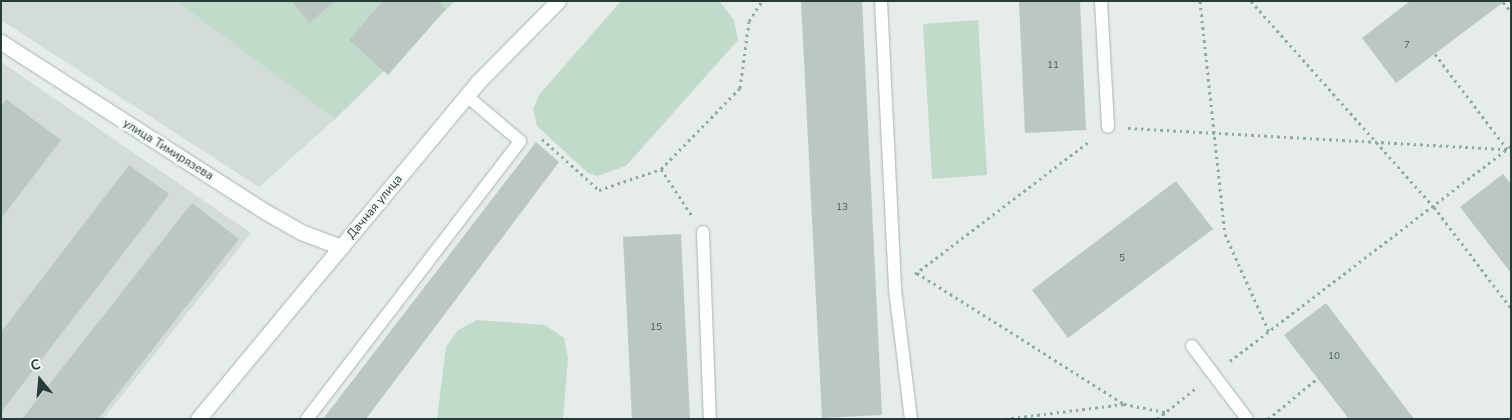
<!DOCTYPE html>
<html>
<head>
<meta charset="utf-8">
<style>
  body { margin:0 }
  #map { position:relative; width:1512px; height:420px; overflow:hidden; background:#e5ecea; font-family:"Nunito Sans",sans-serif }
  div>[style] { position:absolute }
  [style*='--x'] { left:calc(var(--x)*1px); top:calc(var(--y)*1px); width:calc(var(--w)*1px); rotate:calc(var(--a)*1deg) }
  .built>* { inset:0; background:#d3dcd9 }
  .green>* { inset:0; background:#c0dbc9 }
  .building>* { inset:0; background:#bac7c3 }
  .path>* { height:3px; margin-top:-1.5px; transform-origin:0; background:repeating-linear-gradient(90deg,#89aca4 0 2.5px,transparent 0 6.5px) }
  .roads { filter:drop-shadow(0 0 1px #a8b4b1) drop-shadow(0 0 1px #a8b4b1) }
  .service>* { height:12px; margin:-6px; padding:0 6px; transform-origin:6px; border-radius:6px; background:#fff }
  .minor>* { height:15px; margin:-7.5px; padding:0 7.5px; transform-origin:7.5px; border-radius:7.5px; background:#fff }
  .tertiary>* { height:15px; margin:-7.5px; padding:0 7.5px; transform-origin:7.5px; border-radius:7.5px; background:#fff }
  span { translate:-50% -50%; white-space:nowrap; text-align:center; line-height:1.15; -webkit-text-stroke:5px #f5f9f7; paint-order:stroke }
  .number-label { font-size:10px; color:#4b5f5b }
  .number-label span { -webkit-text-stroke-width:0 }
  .street-label { font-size:12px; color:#263c38 }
  .frame { position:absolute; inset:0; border:2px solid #263c38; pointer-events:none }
  .north { position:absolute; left:15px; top:355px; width:50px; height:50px; -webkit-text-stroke:4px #f5f9f7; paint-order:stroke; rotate:343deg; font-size:14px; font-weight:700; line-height:20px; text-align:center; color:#263c38 }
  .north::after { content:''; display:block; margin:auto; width:18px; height:22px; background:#263c38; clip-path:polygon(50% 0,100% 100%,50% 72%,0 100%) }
</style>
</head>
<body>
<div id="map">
  <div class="built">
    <i style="clip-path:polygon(1px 1px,176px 1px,335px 119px,259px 187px,1px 20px)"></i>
    <i style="clip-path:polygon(1px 62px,251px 233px,103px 419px,1px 419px)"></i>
  </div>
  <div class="green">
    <i style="clip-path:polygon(176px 1px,455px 1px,335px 119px)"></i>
    <i style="clip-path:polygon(621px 1px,719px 1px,734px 20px,738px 40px,626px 166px,597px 176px,588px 173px,537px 126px,533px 109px,539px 95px)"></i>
    <i style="clip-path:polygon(978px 20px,987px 175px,932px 179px,923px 24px)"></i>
    <i style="clip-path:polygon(477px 320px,545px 325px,564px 338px,568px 358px,563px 419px,437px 419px,446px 347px,458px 330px)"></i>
  </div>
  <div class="building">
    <i style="clip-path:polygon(292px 1px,335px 1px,309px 23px)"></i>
    <i style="clip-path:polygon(383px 1px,437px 1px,446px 9px,388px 75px,349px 40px)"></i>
    <i style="clip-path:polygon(801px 1px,862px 1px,882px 415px,822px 418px)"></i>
    <i style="clip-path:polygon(1019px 1px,1080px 1px,1086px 130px,1025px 133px)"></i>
    <i style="clip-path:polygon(1410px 1px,1505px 1px,1396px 83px,1362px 38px)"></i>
    <i style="clip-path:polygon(6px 99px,61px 140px,1px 219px,1px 106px)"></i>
    <i style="clip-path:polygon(536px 142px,559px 162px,366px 419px,323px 419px)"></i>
    <i style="clip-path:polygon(129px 165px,169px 194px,1px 412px,1px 332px)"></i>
    <i style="clip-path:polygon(1503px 174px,1511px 184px,1511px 273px,1460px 207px)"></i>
    <i style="clip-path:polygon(1176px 181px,1213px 229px,1068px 338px,1032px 290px)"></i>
    <i style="clip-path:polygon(192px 203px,239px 239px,98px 419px,22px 419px)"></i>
    <i style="clip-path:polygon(681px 234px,690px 419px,632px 419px,623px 237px)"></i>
    <i style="clip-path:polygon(1326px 303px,1414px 419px,1349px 419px,1284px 335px)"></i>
  </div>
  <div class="path">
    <i style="--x:1200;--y:1;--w:234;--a:83.9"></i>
    <i style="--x:1225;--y:234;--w:107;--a:65.8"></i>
    <i style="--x:1251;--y:1;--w:276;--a:48.4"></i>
    <i style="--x:1434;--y:207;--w:127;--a:52.7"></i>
    <i style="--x:1503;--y:2;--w:13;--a:51"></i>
    <i style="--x:1435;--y:54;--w:119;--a:52.8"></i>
    <i style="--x:1128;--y:128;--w:380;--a:3.2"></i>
    <i style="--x:542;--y:139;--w:76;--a:41.8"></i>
    <i style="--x:599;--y:190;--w:65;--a:-18.7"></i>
    <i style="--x:661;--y:169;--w:56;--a:56.6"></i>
    <i style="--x:661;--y:169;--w:113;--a:-45.7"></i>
    <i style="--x:740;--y:88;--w:68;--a:-82.3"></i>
    <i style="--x:749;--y:21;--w:24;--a:-57"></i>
    <i style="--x:917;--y:273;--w:245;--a:32.3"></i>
    <i style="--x:915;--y:274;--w:221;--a:-37.3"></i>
    <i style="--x:1230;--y:361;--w:354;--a:-37.4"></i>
    <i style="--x:1005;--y:419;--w:120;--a:-7.2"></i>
    <i style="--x:1124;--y:404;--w:42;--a:11"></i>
    <i style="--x:1157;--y:419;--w:50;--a:-38.5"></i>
    <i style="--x:1268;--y:419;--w:65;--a:-39.4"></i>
  </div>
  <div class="roads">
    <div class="service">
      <i style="--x:881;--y:1;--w:288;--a:87.2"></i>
      <i style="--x:895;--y:289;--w:131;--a:83"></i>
      <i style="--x:1101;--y:1;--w:126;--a:86.8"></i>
      <i style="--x:703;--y:232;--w:187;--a:87.9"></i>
      <i style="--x:1192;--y:346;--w:91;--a:53"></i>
      <i style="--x:307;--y:419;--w:350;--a:-52.5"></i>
      <i style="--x:520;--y:141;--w:70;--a:-139.7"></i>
    </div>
    <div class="minor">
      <i style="--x:198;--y:419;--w:224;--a:-50.3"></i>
    </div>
    <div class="tertiary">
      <i style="--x:1;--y:42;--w:315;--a:32.7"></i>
      <i style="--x:266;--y:212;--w:40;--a:29.7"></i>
      <i style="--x:301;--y:232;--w:43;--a:20.6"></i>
      <i style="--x:341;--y:247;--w:214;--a:-50.3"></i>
      <i style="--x:478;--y:82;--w:114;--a:-45.4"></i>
    </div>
  </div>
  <div class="number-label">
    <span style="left:1407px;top:46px">7</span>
    <span style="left:1053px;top:66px">11</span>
    <span style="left:842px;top:208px">13</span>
    <span style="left:1122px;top:259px">5</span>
    <span style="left:656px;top:328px">15</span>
    <span style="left:1334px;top:357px">10</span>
  </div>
  <div class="street-label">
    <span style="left:168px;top:150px;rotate:32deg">улица Тимирязева</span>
    <span style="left:375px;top:207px;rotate:-50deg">Дачная улица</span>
  </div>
  <div class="frame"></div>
  <div class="north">С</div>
</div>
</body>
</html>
